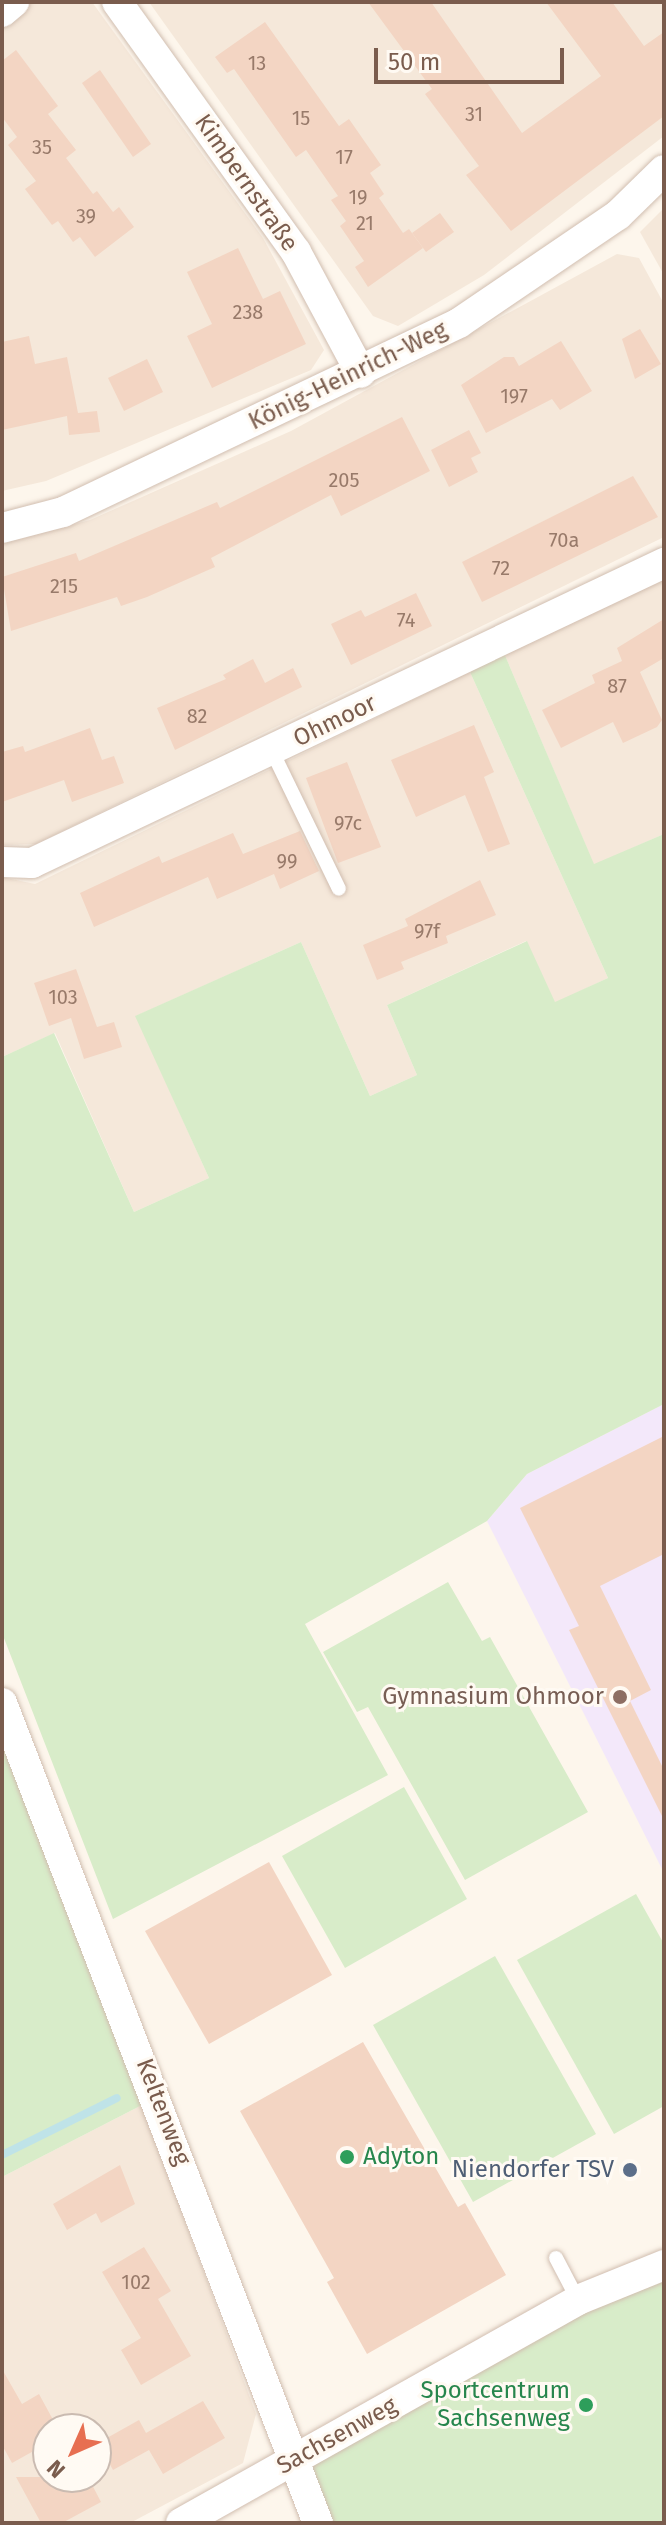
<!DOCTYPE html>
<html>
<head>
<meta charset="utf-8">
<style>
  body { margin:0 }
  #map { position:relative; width:666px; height:2525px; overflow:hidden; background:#fdf6ec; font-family:"Fira Sans",sans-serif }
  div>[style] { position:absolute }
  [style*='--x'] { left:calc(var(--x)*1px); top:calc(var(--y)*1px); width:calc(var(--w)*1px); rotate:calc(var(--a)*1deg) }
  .residential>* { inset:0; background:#f5e8da }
  .education>* { inset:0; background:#f3e8fa }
  .green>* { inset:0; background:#d8ecc9 }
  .stream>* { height:8px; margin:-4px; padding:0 4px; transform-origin:4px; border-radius:4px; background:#bfe3e8 }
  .building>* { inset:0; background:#f3d5c3 }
  .roads { filter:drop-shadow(0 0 2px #d1beb0) drop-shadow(0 0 2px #d1beb0) }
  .service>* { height:14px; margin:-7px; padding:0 7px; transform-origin:7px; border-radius:7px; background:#fff }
  .minor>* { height:30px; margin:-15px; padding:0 15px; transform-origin:15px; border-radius:15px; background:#fff }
  .dots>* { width:22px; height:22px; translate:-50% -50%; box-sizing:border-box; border:4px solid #fffaf3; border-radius:50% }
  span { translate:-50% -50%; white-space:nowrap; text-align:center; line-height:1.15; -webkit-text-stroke:6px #fffaf3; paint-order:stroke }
  .number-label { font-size:20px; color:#987a6a }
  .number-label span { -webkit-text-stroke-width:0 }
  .street-label { font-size:24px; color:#7a5c4d }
  .education-label { font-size:24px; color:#785e54 }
  .right { translate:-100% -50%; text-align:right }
  .leisure-label { font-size:24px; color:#27864d }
  .left { translate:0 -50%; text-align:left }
  .service-label { font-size:24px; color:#4e5e75 }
  .frame { position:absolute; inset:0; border:4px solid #7a5c4d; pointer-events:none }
  .north { position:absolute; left:32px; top:2413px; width:80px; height:80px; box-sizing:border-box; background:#fffaf3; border:2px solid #cabbb1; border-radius:50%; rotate:225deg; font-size:22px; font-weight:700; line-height:32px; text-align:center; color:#7a5c4d }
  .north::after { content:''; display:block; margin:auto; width:28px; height:36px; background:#e76f51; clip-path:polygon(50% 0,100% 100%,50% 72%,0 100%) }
  .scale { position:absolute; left:374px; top:48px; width:190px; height:36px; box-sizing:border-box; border:4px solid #7a5c4d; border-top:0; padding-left:10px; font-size:24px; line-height:28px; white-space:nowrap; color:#7a5c4d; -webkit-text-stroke:6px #fffaf3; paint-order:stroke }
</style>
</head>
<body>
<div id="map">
  <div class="residential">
    <i style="clip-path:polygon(2px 2px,92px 2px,263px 238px,324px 350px,311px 370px,46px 481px,2px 491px)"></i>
    <i style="clip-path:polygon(149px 2px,664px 2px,664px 136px,484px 275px,398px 326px,373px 316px)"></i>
    <i style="clip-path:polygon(664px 208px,664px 275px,640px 232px)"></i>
    <i style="clip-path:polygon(617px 254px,639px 258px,664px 304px,664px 537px,36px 844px,2px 845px,2px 544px,90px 520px,291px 431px)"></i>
    <i style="clip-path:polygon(664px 576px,664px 834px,594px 865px,504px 653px)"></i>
    <i style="clip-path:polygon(470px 672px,608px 978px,555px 1003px,526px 941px,387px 1005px,417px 1075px,370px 1096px,301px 942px,136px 1016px,209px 1178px,134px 1212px,55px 1033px,2px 1057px,2px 877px,35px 884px)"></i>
    <i style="clip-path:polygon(evenodd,142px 2105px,256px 2414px,243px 2463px,130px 2523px,2px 2523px,2px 2177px,142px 2105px,48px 2429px,96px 2429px,96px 2477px,48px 2477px,48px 2429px)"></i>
  </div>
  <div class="education">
    <i style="clip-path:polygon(664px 1404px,664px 1873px,487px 1521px,527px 1474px)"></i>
  </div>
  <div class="green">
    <i style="clip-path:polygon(504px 653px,594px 864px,664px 834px,664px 1404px,527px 1474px,487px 1521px,305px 1624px,388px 1775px,113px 1919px,2px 1633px,2px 1057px,54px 1033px,134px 1212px,209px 1178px,135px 1016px,301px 942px,370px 1096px,417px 1075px,387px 1005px,527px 941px,555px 1002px,608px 978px,470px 672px)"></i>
    <i style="clip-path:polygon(448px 1582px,482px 1641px,490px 1637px,588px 1812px,465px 1880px,368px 1707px,357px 1712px,323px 1652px)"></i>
    <i style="clip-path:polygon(2px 1737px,142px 2105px,2px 2177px)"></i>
    <i style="clip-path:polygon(404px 1787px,467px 1899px,345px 1968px,282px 1856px)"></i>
    <i style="clip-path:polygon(636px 1894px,664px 1944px,664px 2106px,614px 2134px,517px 1960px)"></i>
    <i style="clip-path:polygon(495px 1956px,596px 2134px,473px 2202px,373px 2025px)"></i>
    <i style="clip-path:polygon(664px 2278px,664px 2523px,332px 2523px,308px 2463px,582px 2311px)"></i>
  </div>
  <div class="stream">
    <i style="--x:2;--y:2155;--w:128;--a:-26.4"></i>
  </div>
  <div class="building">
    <i style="clip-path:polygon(368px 2px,431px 2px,522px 133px,601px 76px,546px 2px,612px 2px,644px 46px,664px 32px,664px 116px,511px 231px,466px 175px,479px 166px,425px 94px,432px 89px)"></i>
    <i style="clip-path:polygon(265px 22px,339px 126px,349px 119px,381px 165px,370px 173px,384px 194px,379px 198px,403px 233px,409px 229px,423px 248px,368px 287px,355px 267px,364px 261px,340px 226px,346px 221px,331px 200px,338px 196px,306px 150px,296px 157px,234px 69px,227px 73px,215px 57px)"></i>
    <i style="clip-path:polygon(16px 50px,58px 106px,48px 114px,76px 150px,66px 158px,93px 194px,97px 191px,113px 212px,119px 207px,134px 227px,95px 257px,80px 237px,73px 242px,58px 221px,52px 225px,25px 189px,36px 181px,8px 145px,17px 137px,2px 117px,2px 61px)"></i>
    <i style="clip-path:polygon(100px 70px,151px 144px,133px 157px,82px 83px)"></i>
    <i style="clip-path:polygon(440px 213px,454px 232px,426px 252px,412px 233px)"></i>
    <i style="clip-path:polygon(238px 248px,263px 299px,280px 291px,306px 344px,212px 388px,187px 336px,212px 324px,187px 272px)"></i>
    <i style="clip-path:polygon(640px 329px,661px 364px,635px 379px,622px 339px)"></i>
    <i style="clip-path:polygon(29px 336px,35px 364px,67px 357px,78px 413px,97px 411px,100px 432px,69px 435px,67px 416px,2px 430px,2px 342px)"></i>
    <i style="clip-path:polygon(561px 341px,592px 391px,560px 410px,552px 399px,486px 433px,461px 385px,504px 357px,514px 357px,519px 366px)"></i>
    <i style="clip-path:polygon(147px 359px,163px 392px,124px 411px,108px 378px)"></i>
    <i style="clip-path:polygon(402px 417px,430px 471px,341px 516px,331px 495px,211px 558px,215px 567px,147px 597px,121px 606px,117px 597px,11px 631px,2px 577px,76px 553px,79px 561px,217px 502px,220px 508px)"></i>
    <i style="clip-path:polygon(469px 430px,481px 453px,471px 458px,478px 472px,449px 487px,431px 450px)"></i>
    <i style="clip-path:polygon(633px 476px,658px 517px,482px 602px,462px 562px)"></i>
    <i style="clip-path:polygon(416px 593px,432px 626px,351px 665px,331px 624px,361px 610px,365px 617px)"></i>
    <i style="clip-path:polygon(664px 619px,664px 658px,640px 672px,662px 720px,657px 727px,623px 743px,613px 722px,561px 748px,542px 710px,595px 683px,592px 675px,622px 661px,617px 648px)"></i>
    <i style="clip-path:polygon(253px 659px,265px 683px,293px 668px,302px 687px,175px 750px,157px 708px,226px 679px,223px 675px)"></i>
    <i style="clip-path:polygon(474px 725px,494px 772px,484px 777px,510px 844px,488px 852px,465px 795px,416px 817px,391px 760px)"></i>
    <i style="clip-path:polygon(90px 728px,102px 760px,114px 756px,124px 783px,72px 802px,64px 780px,2px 802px,2px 752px,23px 746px,25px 752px)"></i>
    <i style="clip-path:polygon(347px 762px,381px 847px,338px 863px,306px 778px)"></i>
    <i style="clip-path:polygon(300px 831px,319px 871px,280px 889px,274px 874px,217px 899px,208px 877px,94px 927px,80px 893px,159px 856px,162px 863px,233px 833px,243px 854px)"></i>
    <i style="clip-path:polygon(480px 880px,496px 915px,446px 936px,448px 943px,401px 962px,404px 969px,377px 980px,363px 945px,408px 926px,405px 919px)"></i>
    <i style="clip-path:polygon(76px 969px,97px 1027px,114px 1022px,122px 1047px,84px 1059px,71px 1018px,49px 1026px,34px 983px)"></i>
    <i style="clip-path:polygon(664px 1436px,664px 1554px,600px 1586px,651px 1690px,630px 1701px,664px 1770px,664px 1820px,569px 1630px,579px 1626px,520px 1508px)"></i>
    <i style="clip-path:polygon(269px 1862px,332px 1975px,209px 2044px,145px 1931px)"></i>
    <i style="clip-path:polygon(363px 2042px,458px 2207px,465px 2203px,506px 2275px,367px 2354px,327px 2282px,334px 2278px,240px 2111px)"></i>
    <i style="clip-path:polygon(120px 2165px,135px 2204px,101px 2223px,96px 2213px,67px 2230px,53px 2204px)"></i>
    <i style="clip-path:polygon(144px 2247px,171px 2291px,158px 2299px,191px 2356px,141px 2385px,121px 2350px,141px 2338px,102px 2272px)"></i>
    <i style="clip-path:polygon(2px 2369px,22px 2404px,39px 2394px,58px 2429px,48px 2429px,48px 2443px,12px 2463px,2px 2445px)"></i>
    <i style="clip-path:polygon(203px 2401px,225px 2438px,163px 2474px,149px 2450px,113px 2470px,98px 2443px,139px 2420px,146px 2433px)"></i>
    <i style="clip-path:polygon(16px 2477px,88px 2477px,101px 2502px,62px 2523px,41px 2523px)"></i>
  </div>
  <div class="roads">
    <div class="service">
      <i style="--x:272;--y:751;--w:153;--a:64.1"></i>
      <i style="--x:556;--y:2258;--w:47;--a:62.4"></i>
    </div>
    <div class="minor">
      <i style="--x:117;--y:2;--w:307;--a:54.4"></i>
      <i style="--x:296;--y:252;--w:137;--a:61.8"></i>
      <i style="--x:2;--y:12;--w:16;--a:-40"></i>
      <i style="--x:2;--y:528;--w:63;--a:-14.7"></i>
      <i style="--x:63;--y:512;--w:439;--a:-25.5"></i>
      <i style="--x:459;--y:323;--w:192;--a:-34.2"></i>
      <i style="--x:618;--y:215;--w:64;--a:-44.4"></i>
      <i style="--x:2;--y:862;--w:30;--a:2"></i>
      <i style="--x:32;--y:863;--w:700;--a:-25.39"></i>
      <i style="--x:2;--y:1703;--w:879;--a:68.93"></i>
      <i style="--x:181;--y:2523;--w:455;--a:-29.3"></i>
      <i style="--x:578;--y:2300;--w:93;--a:-22.1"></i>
    </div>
  </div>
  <div class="dots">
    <i style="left:620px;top:1697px;background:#8d6e63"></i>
    <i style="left:347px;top:2157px;background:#2e9e5b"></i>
    <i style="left:630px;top:2170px;background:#5c6f8a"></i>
    <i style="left:586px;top:2405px;background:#2e9e5b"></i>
  </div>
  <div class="number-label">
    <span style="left:257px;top:63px">13</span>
    <span style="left:474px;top:114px">31</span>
    <span style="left:301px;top:118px">15</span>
    <span style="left:42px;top:147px">35</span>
    <span style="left:344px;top:157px">17</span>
    <span style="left:358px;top:197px">19</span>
    <span style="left:86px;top:216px">39</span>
    <span style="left:365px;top:223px">21</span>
    <span style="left:248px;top:312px">238</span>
    <span style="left:514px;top:396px">197</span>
    <span style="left:344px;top:480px">205</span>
    <span style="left:564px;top:540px">70a</span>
    <span style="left:501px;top:568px">72</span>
    <span style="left:64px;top:586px">215</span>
    <span style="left:406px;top:620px">74</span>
    <span style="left:617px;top:686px">87</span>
    <span style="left:197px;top:716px">82</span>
    <span style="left:348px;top:823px">97c</span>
    <span style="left:287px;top:861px">99</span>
    <span style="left:427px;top:931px">97f</span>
    <span style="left:63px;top:997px">103</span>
    <span style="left:136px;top:2282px">102</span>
  </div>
  <div class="street-label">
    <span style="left:246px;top:183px;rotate:55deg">Kimbernstraße</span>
    <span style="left:348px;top:376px;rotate:-26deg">König-Heinrich-Weg</span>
    <span style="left:335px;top:721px;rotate:-26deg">Ohmoor</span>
    <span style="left:163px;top:2112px;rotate:69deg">Keltenweg</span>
    <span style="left:337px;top:2436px;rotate:-29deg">Sachsenweg</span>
  </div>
  <div class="education-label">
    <span class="right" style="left:604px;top:1697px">Gymnasium Ohmoor</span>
  </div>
  <div class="leisure-label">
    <span class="left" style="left:363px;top:2157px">Adyton</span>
    <span class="right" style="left:570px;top:2405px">Sportcentrum<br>Sachsenweg</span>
  </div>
  <div class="service-label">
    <span class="right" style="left:614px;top:2170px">Niendorfer TSV</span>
  </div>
  <div class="frame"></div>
  <div class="north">N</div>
  <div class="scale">50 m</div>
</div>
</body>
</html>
